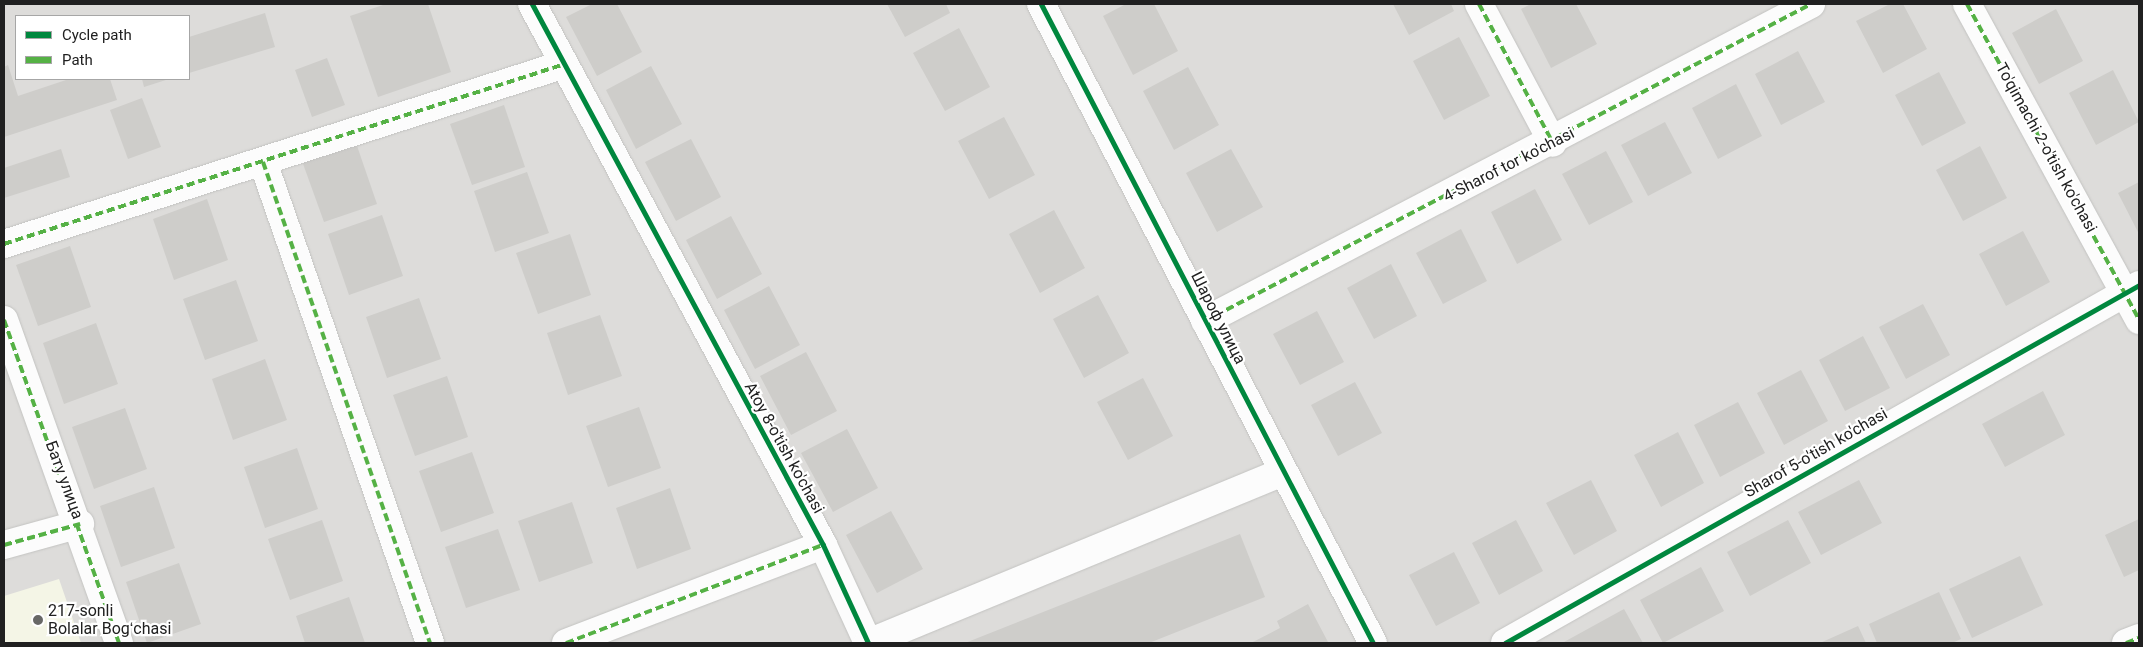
<!DOCTYPE html>
<html>
<head>
<meta charset="utf-8">
<style>
  body { margin:0 }
  #map { position:relative; width:2143px; height:647px; overflow:hidden; background:#edede9; font-family:Roboto,sans-serif }
  div>[style] { position:absolute }
  [style*='--x'] { left:calc(var(--x)*1px); top:calc(var(--y)*1px); width:calc(var(--w)*1px); rotate:calc(var(--a)*1deg) }
  .residential>* { inset:0; background:#dddcda }
  .education>* { inset:0; background:#f4f5e6 }
  .building>* { inset:0; background:#cecdca }
  .roads { filter:drop-shadow(0 0 1px #c3c3c1) drop-shadow(0 0 1px #c3c3c1) }
  .minor>* { height:28px; margin:-14px; padding:0 14px; transform-origin:14px; border-radius:14px; background:#fcfcfc }
  .quiet>* { height:4px; margin-top:-2px; transform-origin:0; background:repeating-linear-gradient(90deg,#55b145 0 8px,transparent 0 12px) }
  .cycleway>* { height:5px; margin:-2.5px; padding:0 2.5px; transform-origin:2.5px; border-radius:2.5px; background:#00873e }
  .dots>* { width:14px; height:14px; translate:-50% -50%; box-sizing:border-box; border:2px solid #fff; border-radius:50% }
  span { translate:-50% -50%; white-space:nowrap; text-align:center; line-height:1.15; -webkit-text-stroke:4.5px #fff; paint-order:stroke }
  .street-label { font-size:16px; color:#202020 }
  .poi-label { font-size:16px; color:#202020 }
  .left { translate:0 -50%; text-align:left }
  .frame { position:absolute; inset:0; border:5px solid #202020; pointer-events:none }
  .legend { position:absolute; left:15px; top:15px; width:175px; height:65px; box-sizing:border-box; background:#fff; border:1px solid #a6a6a6; margin:0; padding:6px 9px; list-style:none; font-size:15px; color:#202020 }
  .legend li { display:flex; align-items:center; gap:10px; height:25px }
  .legend b { width:25px; border:1px solid #a6a6a6 }
</style>
</head>
<body>
<div id="map">
  <div class="residential">
    <i style="clip-path:polygon(evenodd,4px 4px,2139px 4px,2139px 643px,4px 643px,4px 4px,16px 16px,189px 16px,189px 79px,16px 79px,16px 16px)"></i>
  </div>
  <div class="education">
    <i style="clip-path:polygon(59px 579px,81px 643px,4px 643px,4px 596px)"></i>
  </div>
  <div class="building">
    <i style="clip-path:polygon(386px 4px,428px 4px,451px 72px,378px 97px,350px 16px)"></i>
    <i style="clip-path:polygon(592px 4px,617px 4px,642px 52px,597px 76px,566px 17px)"></i>
    <i style="clip-path:polygon(887px 4px,946px 4px,950px 13px,905px 37px)"></i>
    <i style="clip-path:polygon(1126px 4px,1154px 4px,1178px 51px,1133px 75px,1103px 16px)"></i>
    <i style="clip-path:polygon(1393px 4px,1451px 4px,1454px 11px,1409px 35px)"></i>
    <i style="clip-path:polygon(1531px 4px,1576px 4px,1597px 44px,1551px 68px,1521px 9px)"></i>
    <i style="clip-path:polygon(1890px 4px,1903px 4px,1927px 49px,1883px 73px,1856px 21px)"></i>
    <i style="clip-path:polygon(2056px 9px,2083px 61px,2039px 84px,2012px 33px)"></i>
    <i style="clip-path:polygon(265px 13px,275px 47px,189px 73px,189px 37px)"></i>
    <i style="clip-path:polygon(959px 28px,990px 87px,945px 111px,913px 53px)"></i>
    <i style="clip-path:polygon(1459px 37px,1490px 96px,1444px 120px,1413px 61px)"></i>
    <i style="clip-path:polygon(1798px 51px,1825px 102px,1781px 125px,1755px 74px)"></i>
    <i style="clip-path:polygon(327px 58px,345px 105px,312px 117px,295px 70px)"></i>
    <i style="clip-path:polygon(8px 65px,18px 96px,69px 79px,110px 79px,117px 100px,4px 137px,4px 67px)"></i>
    <i style="clip-path:polygon(651px 66px,682px 124px,636px 149px,606px 90px)"></i>
    <i style="clip-path:polygon(1188px 67px,1219px 125px,1174px 150px,1143px 91px)"></i>
    <i style="clip-path:polygon(2113px 70px,2139px 122px,2096px 145px,2069px 93px)"></i>
    <i style="clip-path:polygon(1939px 72px,1966px 123px,1922px 146px,1895px 95px)"></i>
    <i style="clip-path:polygon(142px 79px,169px 79px,144px 87px)"></i>
    <i style="clip-path:polygon(1736px 84px,1762px 136px,1718px 159px,1692px 108px)"></i>
    <i style="clip-path:polygon(142px 98px,161px 147px,128px 159px,110px 110px)"></i>
    <i style="clip-path:polygon(504px 105px,525px 167px,472px 185px,450px 124px)"></i>
    <i style="clip-path:polygon(1004px 117px,1035px 175px,989px 199px,958px 141px)"></i>
    <i style="clip-path:polygon(1665px 122px,1692px 173px,1648px 196px,1621px 145px)"></i>
    <i style="clip-path:polygon(691px 139px,721px 197px,676px 221px,645px 162px)"></i>
    <i style="clip-path:polygon(356px 143px,377px 204px,324px 222px,302px 161px)"></i>
    <i style="clip-path:polygon(1980px 146px,2007px 198px,1963px 221px,1936px 170px)"></i>
    <i style="clip-path:polygon(61px 149px,70px 177px,4px 198px,4px 168px)"></i>
    <i style="clip-path:polygon(1231px 149px,1263px 207px,1217px 232px,1186px 173px)"></i>
    <i style="clip-path:polygon(1606px 151px,1633px 202px,1589px 225px,1562px 174px)"></i>
    <i style="clip-path:polygon(527px 172px,549px 233px,495px 252px,474px 191px)"></i>
    <i style="clip-path:polygon(2139px 182px,2139px 234px,2118px 193px)"></i>
    <i style="clip-path:polygon(1535px 189px,1562px 240px,1517px 264px,1491px 212px)"></i>
    <i style="clip-path:polygon(207px 199px,228px 260px,174px 280px,153px 219px)"></i>
    <i style="clip-path:polygon(1054px 210px,1085px 268px,1040px 293px,1009px 234px)"></i>
    <i style="clip-path:polygon(382px 215px,403px 276px,349px 295px,328px 234px)"></i>
    <i style="clip-path:polygon(731px 216px,762px 274px,717px 299px,686px 240px)"></i>
    <i style="clip-path:polygon(1461px 229px,1487px 281px,1443px 304px,1416px 253px)"></i>
    <i style="clip-path:polygon(2023px 231px,2050px 282px,2006px 306px,1979px 254px)"></i>
    <i style="clip-path:polygon(570px 234px,591px 295px,538px 314px,516px 253px)"></i>
    <i style="clip-path:polygon(70px 246px,91px 307px,38px 326px,16px 265px)"></i>
    <i style="clip-path:polygon(1391px 264px,1417px 316px,1374px 339px,1347px 288px)"></i>
    <i style="clip-path:polygon(236px 280px,258px 341px,205px 360px,183px 299px)"></i>
    <i style="clip-path:polygon(769px 286px,800px 345px,755px 369px,724px 310px)"></i>
    <i style="clip-path:polygon(1098px 295px,1129px 353px,1084px 378px,1053px 319px)"></i>
    <i style="clip-path:polygon(419px 298px,441px 359px,387px 378px,366px 317px)"></i>
    <i style="clip-path:polygon(1923px 304px,1950px 355px,1906px 379px,1879px 327px)"></i>
    <i style="clip-path:polygon(1317px 311px,1344px 362px,1300px 385px,1273px 334px)"></i>
    <i style="clip-path:polygon(600px 315px,622px 376px,568px 395px,547px 333px)"></i>
    <i style="clip-path:polygon(96px 323px,118px 384px,64px 404px,43px 343px)"></i>
    <i style="clip-path:polygon(1863px 336px,1890px 388px,1845px 411px,1819px 360px)"></i>
    <i style="clip-path:polygon(806px 352px,837px 411px,791px 435px,760px 376px)"></i>
    <i style="clip-path:polygon(265px 359px,287px 420px,233px 440px,212px 379px)"></i>
    <i style="clip-path:polygon(1801px 370px,1828px 421px,1784px 445px,1757px 393px)"></i>
    <i style="clip-path:polygon(447px 376px,468px 437px,415px 456px,393px 395px)"></i>
    <i style="clip-path:polygon(1143px 378px,1173px 436px,1128px 460px,1097px 402px)"></i>
    <i style="clip-path:polygon(1355px 382px,1382px 433px,1338px 456px,1311px 405px)"></i>
    <i style="clip-path:polygon(2043px 391px,2065px 435px,2005px 467px,1982px 424px)"></i>
    <i style="clip-path:polygon(1738px 402px,1765px 453px,1720px 477px,1694px 425px)"></i>
    <i style="clip-path:polygon(639px 407px,661px 468px,608px 487px,586px 426px)"></i>
    <i style="clip-path:polygon(125px 408px,147px 469px,94px 489px,72px 427px)"></i>
    <i style="clip-path:polygon(847px 429px,878px 488px,833px 512px,801px 453px)"></i>
    <i style="clip-path:polygon(1678px 432px,1704px 483px,1661px 507px,1634px 455px)"></i>
    <i style="clip-path:polygon(297px 448px,318px 509px,265px 528px,244px 467px)"></i>
    <i style="clip-path:polygon(472px 452px,494px 513px,441px 532px,419px 471px)"></i>
    <i style="clip-path:polygon(1591px 480px,1617px 531px,1574px 555px,1546px 503px)"></i>
    <i style="clip-path:polygon(1859px 480px,1882px 523px,1821px 555px,1798px 512px)"></i>
    <i style="clip-path:polygon(154px 487px,175px 548px,121px 567px,100px 506px)"></i>
    <i style="clip-path:polygon(670px 488px,691px 549px,637px 569px,616px 508px)"></i>
    <i style="clip-path:polygon(572px 502px,593px 563px,539px 582px,518px 521px)"></i>
    <i style="clip-path:polygon(891px 511px,923px 569px,877px 593px,846px 535px)"></i>
    <i style="clip-path:polygon(2139px 519px,2139px 570px,2124px 577px,2105px 535px)"></i>
    <i style="clip-path:polygon(322px 520px,343px 581px,290px 600px,268px 539px)"></i>
    <i style="clip-path:polygon(1516px 520px,1543px 571px,1499px 595px,1472px 543px)"></i>
    <i style="clip-path:polygon(1788px 520px,1811px 563px,1750px 596px,1727px 552px)"></i>
    <i style="clip-path:polygon(498px 529px,520px 590px,466px 608px,445px 547px)"></i>
    <i style="clip-path:polygon(1240px 534px,1265px 597px,1149px 643px,965px 643px)"></i>
    <i style="clip-path:polygon(1454px 552px,1480px 603px,1436px 626px,1409px 575px)"></i>
    <i style="clip-path:polygon(2020px 556px,2043px 605px,1972px 638px,1949px 589px)"></i>
    <i style="clip-path:polygon(179px 563px,201px 624px,147px 643px,126px 582px)"></i>
    <i style="clip-path:polygon(1701px 567px,1724px 611px,1663px 643px,1640px 600px)"></i>
    <i style="clip-path:polygon(1939px 592px,1961px 639px,1952px 643px,1877px 643px,1869px 624px)"></i>
    <i style="clip-path:polygon(349px 597px,365px 643px,305px 643px,296px 616px)"></i>
    <i style="clip-path:polygon(1308px 604px,1328px 642px,1251px 643px,1280px 628px,1277px 621px)"></i>
    <i style="clip-path:polygon(1624px 609px,1643px 643px,1565px 643px,1564px 642px)"></i>
    <i style="clip-path:polygon(1858px 626px,1866px 643px,1820px 643px)"></i>
  </div>
  <div class="roads">
    <div class="minor">
      <i style="--x:532;--y:4;--w:614;--a:61.72"></i>
      <i style="--x:823;--y:545;--w:108;--a:65.3"></i>
      <i style="--x:1041;--y:4;--w:720;--a:62.55"></i>
      <i style="--x:1479;--y:4;--w:157;--a:62"></i>
      <i style="--x:1967;--y:4;--w:360;--a:61.4"></i>
      <i style="--x:263;--y:162;--w:509;--a:70.85"></i>
      <i style="--x:4;--y:244;--w:586;--a:-17.79"></i>
      <i style="--x:4;--y:320;--w:343;--a:70.4"></i>
      <i style="--x:1205;--y:321;--w:684;--a:-27.61"></i>
      <i style="--x:4;--y:545;--w:79;--a:-15.4"></i>
      <i style="--x:566;--y:643;--w:275;--a:-20.9"></i>
      <i style="--x:868;--y:643;--w:449;--a:-22.4"></i>
      <i style="--x:1505;--y:643;--w:728;--a:-29.45"></i>
      <i style="--x:2126;--y:643;--w:14;--a:-21"></i>
    </div>
  </div>
  <div class="quiet">
    <i style="--x:1479;--y:4;--w:157;--a:62"></i>
    <i style="--x:1967;--y:4;--w:360;--a:61.4"></i>
    <i style="--x:263;--y:162;--w:509;--a:70.85"></i>
    <i style="--x:4;--y:244;--w:586;--a:-17.79"></i>
    <i style="--x:4;--y:320;--w:343;--a:70.4"></i>
    <i style="--x:1205;--y:321;--w:684;--a:-27.61"></i>
    <i style="--x:4;--y:545;--w:79;--a:-15.4"></i>
    <i style="--x:566;--y:643;--w:275;--a:-20.9"></i>
    <i style="--x:2126;--y:643;--w:14;--a:-21"></i>
  </div>
  <div class="cycleway">
    <i style="--x:532;--y:4;--w:614;--a:61.72"></i>
    <i style="--x:823;--y:545;--w:108;--a:65.3"></i>
    <i style="--x:1041;--y:4;--w:720;--a:62.55"></i>
    <i style="--x:1505;--y:643;--w:728;--a:-29.45"></i>
  </div>
  <div class="dots">
    <i style="left:38px;top:620px;background:#686866"></i>
  </div>
  <div class="street-label">
    <span style="left:2046px;top:148px;rotate:61deg">To'qimachi 2-o'tish ko'chasi</span>
    <span style="left:1509px;top:165px;rotate:-27deg">4-Sharof tor ko'chasi</span>
    <span style="left:1218px;top:318px;rotate:63deg">Шароф улица</span>
    <span style="left:784px;top:448px;rotate:61deg">Atoy 8-o'tish ko'chasi</span>
    <span style="left:1816px;top:453px;rotate:-30deg">Sharof 5-o'tish ko'chasi</span>
    <span style="left:64px;top:480px;rotate:70deg">Бату улица</span>
  </div>
  <div class="poi-label">
    <span class="left" style="left:48px;top:620px">217-sonli<br>Bolalar Bogʻchasi</span>
  </div>
  <div class="frame"></div>
  <ul class="legend">
  <li><b style="height:6px;background:#00873e"></b>Cycle path</li>
  <li><b style="height:6px;background:#55b145"></b>Path</li>
  </ul>
</div>
</body>
</html>
